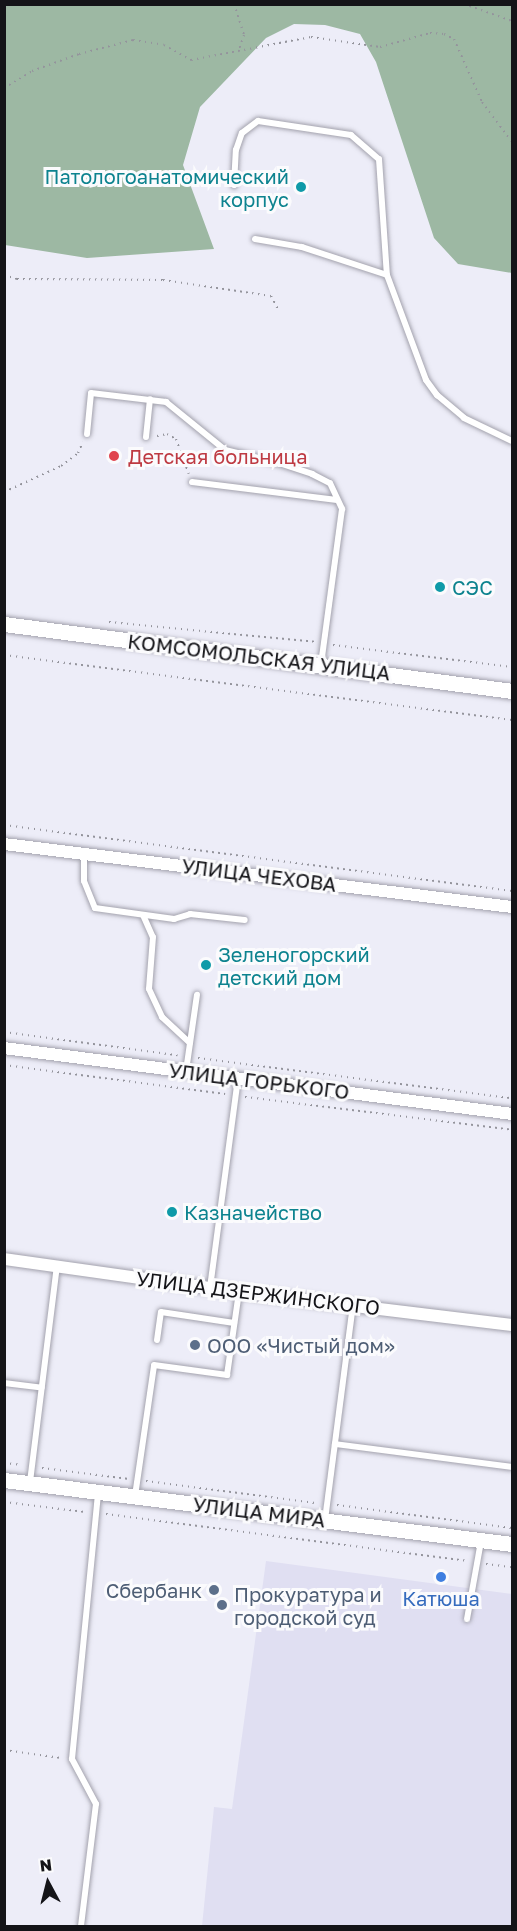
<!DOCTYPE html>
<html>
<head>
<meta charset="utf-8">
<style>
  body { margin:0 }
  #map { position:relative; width:517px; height:1931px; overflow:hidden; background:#ededf8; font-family:"Golos Text",sans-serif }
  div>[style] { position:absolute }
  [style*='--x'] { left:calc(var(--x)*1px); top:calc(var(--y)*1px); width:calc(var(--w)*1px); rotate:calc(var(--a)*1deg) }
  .built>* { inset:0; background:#e0dff2 }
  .forest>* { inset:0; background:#9db8a3 }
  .path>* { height:2px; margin-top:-1px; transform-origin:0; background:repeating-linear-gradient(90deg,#94949c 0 1.5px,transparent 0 6px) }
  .roads { filter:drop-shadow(0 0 2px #a3a2ad) drop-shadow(0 0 2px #a3a2ad) }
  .service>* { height:6px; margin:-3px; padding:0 3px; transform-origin:3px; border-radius:3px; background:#fff }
  .minor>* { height:12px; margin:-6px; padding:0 6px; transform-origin:6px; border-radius:6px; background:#fff }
  .tertiary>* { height:15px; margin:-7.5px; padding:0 7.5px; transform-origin:7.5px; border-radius:7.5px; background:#fff }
  .dots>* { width:16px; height:16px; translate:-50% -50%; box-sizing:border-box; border:3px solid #fbfbfd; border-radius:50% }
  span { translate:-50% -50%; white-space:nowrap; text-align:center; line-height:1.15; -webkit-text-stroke:6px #fbfbfd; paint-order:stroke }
  .culture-label { font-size:20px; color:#0d838f }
  .right { translate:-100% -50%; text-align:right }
  .left { translate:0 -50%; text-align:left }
  .health-label { font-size:20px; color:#be3a42 }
  .street-label { font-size:20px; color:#141418 }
  .service-label { font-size:20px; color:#4e5e75 }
  .shop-label { font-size:20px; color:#366cbe }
  .frame { position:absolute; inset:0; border:6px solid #141418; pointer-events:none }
  .north { position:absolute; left:18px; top:1853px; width:60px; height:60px; -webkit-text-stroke:4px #fbfbfd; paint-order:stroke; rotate:353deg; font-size:16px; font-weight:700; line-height:24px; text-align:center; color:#141418 }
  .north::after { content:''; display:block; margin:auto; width:21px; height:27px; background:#141418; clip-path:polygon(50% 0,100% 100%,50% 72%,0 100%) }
</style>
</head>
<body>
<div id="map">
  <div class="built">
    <i style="clip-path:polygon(266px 1561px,512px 1594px,512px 1926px,202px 1926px,214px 1807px,232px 1809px)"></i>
  </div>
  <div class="forest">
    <i style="clip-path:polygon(4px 5px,512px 5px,512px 273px,458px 264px,434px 238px,376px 62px,360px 34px,325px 25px,294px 24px,266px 38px,200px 107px,183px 165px,214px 249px,87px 258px,5px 245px)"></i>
  </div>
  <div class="path">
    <i style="--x:234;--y:4;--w:33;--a:72"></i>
    <i style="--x:244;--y:35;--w:18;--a:109"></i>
    <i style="--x:464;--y:4;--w:51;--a:19.5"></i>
    <i style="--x:4;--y:88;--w:33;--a:-31"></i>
    <i style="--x:32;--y:71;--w:50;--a:-19.9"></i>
    <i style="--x:79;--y:54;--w:56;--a:-14.5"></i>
    <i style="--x:133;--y:40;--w:31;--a:9"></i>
    <i style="--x:164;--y:45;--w:31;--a:29"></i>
    <i style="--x:191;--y:60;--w:122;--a:-10.9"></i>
    <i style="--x:311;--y:37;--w:70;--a:8.2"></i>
    <i style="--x:380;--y:47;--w:52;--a:-15.6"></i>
    <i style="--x:430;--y:33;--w:14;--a:4"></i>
    <i style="--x:444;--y:34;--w:11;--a:27"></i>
    <i style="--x:454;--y:39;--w:69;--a:66"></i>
    <i style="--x:482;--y:102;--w:50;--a:53.1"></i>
    <i style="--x:4;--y:275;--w:14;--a:17"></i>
    <i style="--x:17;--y:279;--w:146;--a:0.4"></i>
    <i style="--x:163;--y:280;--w:109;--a:8.4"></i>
    <i style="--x:271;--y:296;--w:17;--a:62"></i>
    <i style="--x:157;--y:436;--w:10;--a:-11"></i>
    <i style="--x:167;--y:434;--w:10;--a:29"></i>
    <i style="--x:176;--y:439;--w:37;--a:70"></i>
    <i style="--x:4;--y:492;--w:63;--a:-24.5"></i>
    <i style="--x:61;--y:466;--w:21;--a:-37"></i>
    <i style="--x:78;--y:453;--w:12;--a:-66"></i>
    <i style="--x:109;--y:622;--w:207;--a:5.5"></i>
    <i style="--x:333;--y:645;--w:180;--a:7"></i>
    <i style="--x:4;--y:655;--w:512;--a:7.29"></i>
    <i style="--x:4;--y:825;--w:512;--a:7.4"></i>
    <i style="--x:4;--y:1032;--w:175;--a:7.6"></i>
    <i style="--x:198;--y:1058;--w:317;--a:7.3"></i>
    <i style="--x:4;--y:1065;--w:223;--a:7.5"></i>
    <i style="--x:245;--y:1097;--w:269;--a:7"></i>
    <i style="--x:4;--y:1463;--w:18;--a:6"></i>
    <i style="--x:42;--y:1468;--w:88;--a:7.2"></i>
    <i style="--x:146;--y:1481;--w:171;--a:7.4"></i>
    <i style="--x:4;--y:1502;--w:82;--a:7"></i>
    <i style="--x:337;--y:1505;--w:177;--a:7.5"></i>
    <i style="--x:106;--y:1514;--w:363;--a:7.4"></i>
    <i style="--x:486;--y:1564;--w:26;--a:7"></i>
    <i style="--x:4;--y:1750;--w:58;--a:8"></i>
  </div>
  <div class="roads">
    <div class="service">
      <i style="--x:234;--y:185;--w:35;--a:-87"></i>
      <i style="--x:236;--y:150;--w:18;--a:-71"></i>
      <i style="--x:242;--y:133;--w:20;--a:-37"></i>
      <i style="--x:258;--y:121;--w:94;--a:8.6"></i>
      <i style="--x:351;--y:135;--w:37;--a:41"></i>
      <i style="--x:379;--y:159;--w:116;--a:86.1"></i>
      <i style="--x:387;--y:275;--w:112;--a:69.6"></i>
      <i style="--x:426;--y:380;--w:19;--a:54"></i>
      <i style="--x:437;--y:395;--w:35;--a:40"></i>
      <i style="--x:464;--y:418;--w:53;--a:25.6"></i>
      <i style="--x:255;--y:239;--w:48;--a:9.7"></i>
      <i style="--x:302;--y:247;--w:89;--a:18.2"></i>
      <i style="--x:87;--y:434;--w:41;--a:-84.4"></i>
      <i style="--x:91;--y:393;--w:76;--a:6.8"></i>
      <i style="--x:166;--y:402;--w:76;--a:39.1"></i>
      <i style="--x:225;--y:450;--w:56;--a:13.5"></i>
      <i style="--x:279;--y:463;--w:35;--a:18"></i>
      <i style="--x:312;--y:474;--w:20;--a:27"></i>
      <i style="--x:330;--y:483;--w:29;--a:65"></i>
      <i style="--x:342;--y:509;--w:156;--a:97.7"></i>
      <i style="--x:146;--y:437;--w:38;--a:-84"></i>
      <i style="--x:192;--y:482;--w:146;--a:7.1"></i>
      <i style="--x:84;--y:854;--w:27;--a:90"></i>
      <i style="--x:84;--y:881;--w:29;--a:68"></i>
      <i style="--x:95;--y:908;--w:80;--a:7.9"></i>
      <i style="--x:174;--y:919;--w:17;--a:-17"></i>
      <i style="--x:190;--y:914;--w:55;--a:6.2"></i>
      <i style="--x:143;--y:915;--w:24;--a:66"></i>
      <i style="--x:153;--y:937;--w:52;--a:94.4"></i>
      <i style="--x:149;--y:989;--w:31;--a:65"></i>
      <i style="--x:162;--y:1017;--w:38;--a:43"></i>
      <i style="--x:186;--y:1071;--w:77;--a:-81.8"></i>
      <i style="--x:210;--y:1288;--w:212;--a:-82.4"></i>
      <i style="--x:157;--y:1340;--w:28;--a:-82"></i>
      <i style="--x:161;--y:1312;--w:74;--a:8.6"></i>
      <i style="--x:4;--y:1383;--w:38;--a:7"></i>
      <i style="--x:335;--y:1444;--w:178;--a:7.4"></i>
      <i style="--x:30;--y:1482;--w:218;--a:-82.9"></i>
      <i style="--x:135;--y:1496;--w:132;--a:-81.7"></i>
      <i style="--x:154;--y:1365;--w:74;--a:7.8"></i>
      <i style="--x:227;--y:1375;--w:84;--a:-81.8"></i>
      <i style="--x:325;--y:1520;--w:217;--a:-82.6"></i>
      <i style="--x:467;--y:1619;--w:79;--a:-79.8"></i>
      <i style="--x:81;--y:1926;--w:123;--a:-83"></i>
      <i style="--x:96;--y:1804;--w:51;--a:-118.1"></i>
      <i style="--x:72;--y:1759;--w:268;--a:-84.4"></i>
    </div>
    <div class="minor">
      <i style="--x:4;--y:844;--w:512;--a:7.07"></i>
      <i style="--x:4;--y:1048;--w:512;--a:7.4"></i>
      <i style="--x:4;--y:1259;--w:237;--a:8"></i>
      <i style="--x:239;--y:1292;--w:275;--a:6.9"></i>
    </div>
    <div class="tertiary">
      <i style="--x:4;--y:624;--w:512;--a:7.51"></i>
      <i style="--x:4;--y:1480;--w:512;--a:7.18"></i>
    </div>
  </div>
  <div class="dots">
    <i style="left:301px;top:187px;background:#0f9aa8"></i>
    <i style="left:114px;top:456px;background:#e0444e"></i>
    <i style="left:440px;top:587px;background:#0f9aa8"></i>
    <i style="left:206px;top:965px;background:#0f9aa8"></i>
    <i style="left:172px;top:1212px;background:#0f9aa8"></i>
    <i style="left:195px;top:1345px;background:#5c6f8a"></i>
    <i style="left:441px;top:1577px;background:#3f7fe0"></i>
    <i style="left:214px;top:1590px;background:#5c6f8a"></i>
    <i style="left:222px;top:1605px;background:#5c6f8a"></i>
  </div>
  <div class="culture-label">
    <span class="right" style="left:289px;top:188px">Патологоанатомический<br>корпус</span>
    <span class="left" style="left:452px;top:587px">СЭС</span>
    <span class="left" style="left:218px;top:966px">Зеленогорский<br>детский дом</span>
    <span class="left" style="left:184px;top:1212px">Казначейство</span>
  </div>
  <div class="health-label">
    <span class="left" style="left:128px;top:456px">Детская больница</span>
  </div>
  <div class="street-label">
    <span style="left:259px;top:657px;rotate:7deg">КОМСОМОЛЬСКАЯ УЛИЦА</span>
    <span style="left:259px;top:875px;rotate:7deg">УЛИЦА ЧЕХОВА</span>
    <span style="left:259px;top:1081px;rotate:7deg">УЛИЦА ГОРЬКОГО</span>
    <span style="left:258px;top:1293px;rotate:7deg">УЛИЦА ДЗЕРЖИНСКОГО</span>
    <span style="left:259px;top:1512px;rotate:7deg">УЛИЦА МИРА</span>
  </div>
  <div class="service-label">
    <span class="left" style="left:207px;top:1345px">ООО «Чистый дом»</span>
    <span class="right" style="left:202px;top:1590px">Сбербанк</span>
    <span class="left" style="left:234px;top:1606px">Прокуратура и<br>городской суд</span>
  </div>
  <div class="shop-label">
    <span style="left:441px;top:1598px">Катюша</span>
  </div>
  <div class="frame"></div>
  <div class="north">N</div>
</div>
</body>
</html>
